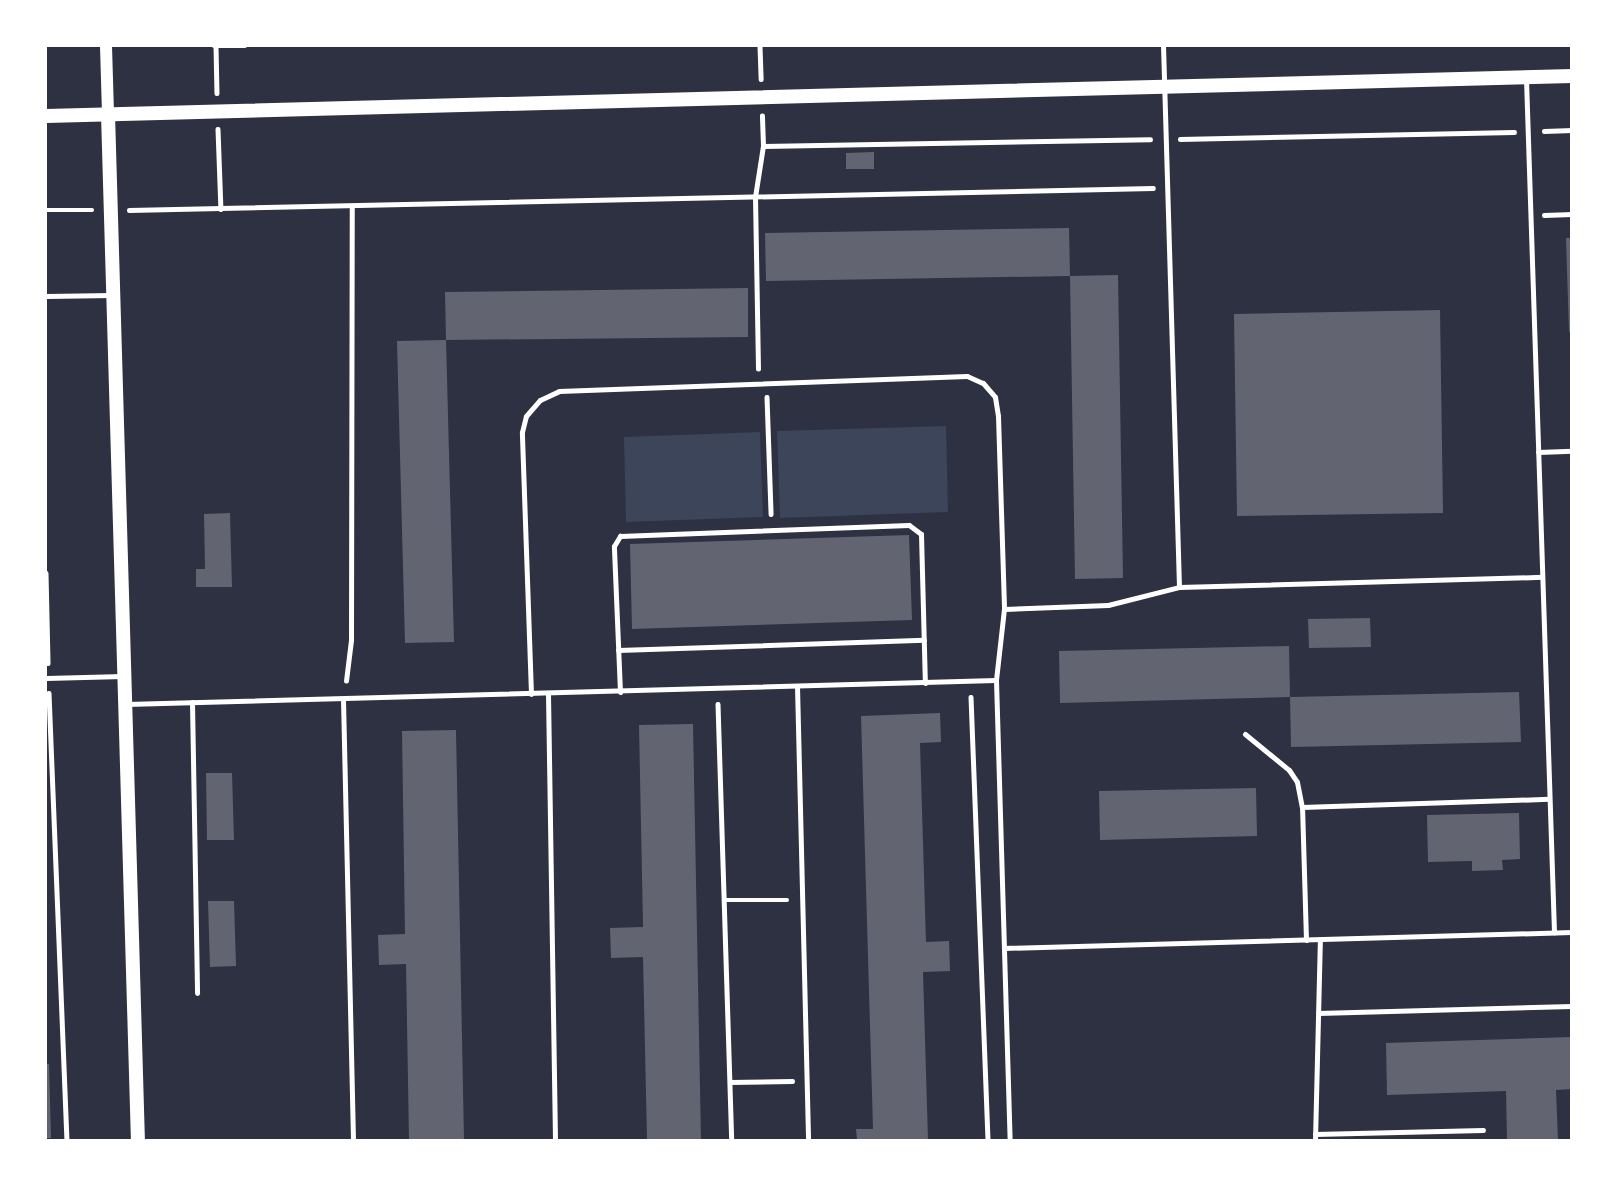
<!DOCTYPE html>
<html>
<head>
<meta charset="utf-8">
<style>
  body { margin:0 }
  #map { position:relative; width:1617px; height:1186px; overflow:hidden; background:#2d3142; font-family:"Source Sans 3",sans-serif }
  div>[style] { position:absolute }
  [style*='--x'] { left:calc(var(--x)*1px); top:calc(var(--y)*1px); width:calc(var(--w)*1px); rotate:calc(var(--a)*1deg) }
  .green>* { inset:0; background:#3c4559 }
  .building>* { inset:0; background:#626471 }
  .path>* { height:4.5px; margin:-2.25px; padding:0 2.25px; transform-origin:2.25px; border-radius:2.25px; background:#fff }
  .service>* { height:5px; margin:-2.5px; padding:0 2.5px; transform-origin:2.5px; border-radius:2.5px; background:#fff }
  .tertiary>* { height:12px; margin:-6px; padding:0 6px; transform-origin:6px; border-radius:6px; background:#fff }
  .secondary>* { height:14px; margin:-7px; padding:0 7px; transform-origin:7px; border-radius:7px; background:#fff }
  span { translate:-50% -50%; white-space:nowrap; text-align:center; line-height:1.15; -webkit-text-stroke:7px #fff; paint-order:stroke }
  .frame { position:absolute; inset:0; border:47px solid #fff; pointer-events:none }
</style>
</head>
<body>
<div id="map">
  <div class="green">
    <i style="clip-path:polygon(946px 426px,948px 512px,780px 518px,777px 431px)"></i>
    <i style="clip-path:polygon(760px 432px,763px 517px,626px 522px,624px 437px)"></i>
  </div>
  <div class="building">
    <i style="clip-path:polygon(874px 152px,874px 169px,846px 169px,846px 153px)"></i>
    <i style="clip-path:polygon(1069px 228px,1070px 276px,766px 281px,765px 233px)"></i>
    <i style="clip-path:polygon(1566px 238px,1572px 238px,1572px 332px,1569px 332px)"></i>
    <i style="clip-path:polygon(1118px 275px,1123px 578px,1075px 579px,1070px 276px)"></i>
    <i style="clip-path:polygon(748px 288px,748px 337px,446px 340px,445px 292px)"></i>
    <i style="clip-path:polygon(1440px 310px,1443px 513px,1237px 516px,1234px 314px)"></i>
    <i style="clip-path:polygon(446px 340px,454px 642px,405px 643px,397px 341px)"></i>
    <i style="clip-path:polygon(230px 513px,232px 587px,196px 587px,196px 569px,205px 569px,204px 514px)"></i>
    <i style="clip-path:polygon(909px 535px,912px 620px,632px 629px,630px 544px)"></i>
    <i style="clip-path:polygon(1370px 618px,1371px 647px,1309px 648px,1308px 619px)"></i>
    <i style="clip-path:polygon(1289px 646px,1290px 697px,1519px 692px,1521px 742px,1291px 747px,1290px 697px,1060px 703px,1059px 651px)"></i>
    <i style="clip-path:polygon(940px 713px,941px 742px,920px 743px,926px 942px,949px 941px,950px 971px,923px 972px,928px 1140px,857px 1140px,856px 1129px,873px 1129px,861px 716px)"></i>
    <i style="clip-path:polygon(693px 724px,701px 1140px,647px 1140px,643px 957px,611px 958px,610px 928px,643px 927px,639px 725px)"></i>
    <i style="clip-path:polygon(456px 730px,464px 1140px,409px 1140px,406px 964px,379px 965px,378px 935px,405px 934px,402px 731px)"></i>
    <i style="clip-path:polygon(206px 773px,232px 773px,234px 840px,207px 840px)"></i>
    <i style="clip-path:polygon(1256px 788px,1257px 836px,1100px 840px,1099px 791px)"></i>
    <i style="clip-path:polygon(1519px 813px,1520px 859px,1502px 860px,1503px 870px,1472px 871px,1472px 861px,1428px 862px,1427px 815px)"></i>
    <i style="clip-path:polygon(208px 901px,234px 901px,236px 966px,210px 967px)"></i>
    <i style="clip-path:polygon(1572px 1037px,1572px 1089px,1556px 1090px,1558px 1140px,1507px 1140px,1506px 1091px,1387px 1095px,1386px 1043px)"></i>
    <i style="clip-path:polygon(46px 1064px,49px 1064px,51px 1138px,46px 1138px)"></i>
  </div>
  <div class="path">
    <i style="--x:214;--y:46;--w:31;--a:0"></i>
    <i style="--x:216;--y:46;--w:47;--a:88.8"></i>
    <i style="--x:760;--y:46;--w:33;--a:88"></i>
    <i style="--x:218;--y:129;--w:80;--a:87.9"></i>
    <i style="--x:1544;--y:131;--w:28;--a:-2"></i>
    <i style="--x:1180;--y:139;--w:334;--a:-1.2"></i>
    <i style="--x:763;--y:146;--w:387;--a:-1"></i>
    <i style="--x:46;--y:210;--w:46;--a:0"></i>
    <i style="--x:129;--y:210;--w:1024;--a:-1.23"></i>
    <i style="--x:1544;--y:215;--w:28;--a:-2"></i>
    <i style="--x:758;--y:369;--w:172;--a:-91"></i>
    <i style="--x:755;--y:197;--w:52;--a:-81.1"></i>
    <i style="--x:763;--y:146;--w:30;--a:-92"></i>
    <i style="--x:767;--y:397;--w:117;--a:88"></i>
    <i style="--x:46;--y:573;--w:90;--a:88.7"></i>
    <i style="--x:346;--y:681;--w:41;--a:-83"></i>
    <i style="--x:351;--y:640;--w:433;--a:-89.9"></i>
    <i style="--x:49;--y:693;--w:447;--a:87.7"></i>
    <i style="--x:971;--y:697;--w:443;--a:87.8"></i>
    <i style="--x:718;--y:704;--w:436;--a:88.2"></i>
    <i style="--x:725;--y:900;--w:62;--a:0"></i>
    <i style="--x:730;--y:1082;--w:62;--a:-0.9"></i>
  </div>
  <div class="service">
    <i style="--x:1526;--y:79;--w:854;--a:88.12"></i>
    <i style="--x:46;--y:296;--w:66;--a:-0.9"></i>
    <i style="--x:1538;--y:452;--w:34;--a:-2"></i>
    <i style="--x:1179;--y:587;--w:363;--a:-1.6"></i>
    <i style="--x:618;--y:650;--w:306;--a:-1.9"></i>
    <i style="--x:46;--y:678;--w:77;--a:-1.5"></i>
    <i style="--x:996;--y:680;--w:460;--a:88.3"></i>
    <i style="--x:797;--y:686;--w:454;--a:88.6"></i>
    <i style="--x:620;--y:692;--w:146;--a:-92.4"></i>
    <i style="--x:614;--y:546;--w:12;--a:-59"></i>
    <i style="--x:620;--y:536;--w:289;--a:-2.2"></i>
    <i style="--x:909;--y:525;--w:15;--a:37"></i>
    <i style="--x:921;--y:534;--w:149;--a:88.5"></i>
    <i style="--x:531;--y:694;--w:262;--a:-92"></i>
    <i style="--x:522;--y:432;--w:16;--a:-76"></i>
    <i style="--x:526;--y:416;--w:21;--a:-49"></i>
    <i style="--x:540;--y:400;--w:21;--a:-25"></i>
    <i style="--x:559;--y:391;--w:408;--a:-2.1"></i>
    <i style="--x:967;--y:376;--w:17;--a:24"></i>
    <i style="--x:983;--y:383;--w:18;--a:49"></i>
    <i style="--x:995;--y:397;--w:19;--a:81"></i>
    <i style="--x:998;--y:416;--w:193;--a:88.2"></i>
    <i style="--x:548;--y:694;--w:446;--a:89.1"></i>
    <i style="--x:343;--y:699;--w:441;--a:88.7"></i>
    <i style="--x:192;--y:702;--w:291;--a:89"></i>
    <i style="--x:126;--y:704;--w:870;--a:-1.58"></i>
    <i style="--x:996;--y:680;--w:71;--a:-83.6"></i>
    <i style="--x:1004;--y:609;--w:104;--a:-2.2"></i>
    <i style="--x:1108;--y:605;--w:73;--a:-14.2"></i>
    <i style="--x:1179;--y:587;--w:541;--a:-91.69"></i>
    <i style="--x:1245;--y:734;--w:57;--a:39.3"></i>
    <i style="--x:1289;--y:770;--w:14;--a:56"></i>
    <i style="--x:1297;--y:782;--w:25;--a:79"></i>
    <i style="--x:1306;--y:940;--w:133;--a:-91.7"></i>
    <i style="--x:1302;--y:807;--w:247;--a:-1.9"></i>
    <i style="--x:1004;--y:948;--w:568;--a:-1.61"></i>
    <i style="--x:1318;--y:1013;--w:254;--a:-1.6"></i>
    <i style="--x:1315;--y:1134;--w:168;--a:-1.4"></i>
    <i style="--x:1315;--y:1140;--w:200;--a:-88.6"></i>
  </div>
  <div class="tertiary">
    <i style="--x:106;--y:46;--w:68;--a:88.3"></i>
  </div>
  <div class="secondary">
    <i style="--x:108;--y:114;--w:1026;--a:88.33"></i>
    <i style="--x:46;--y:116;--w:1527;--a:-1.5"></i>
  </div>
  <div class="frame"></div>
</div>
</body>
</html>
